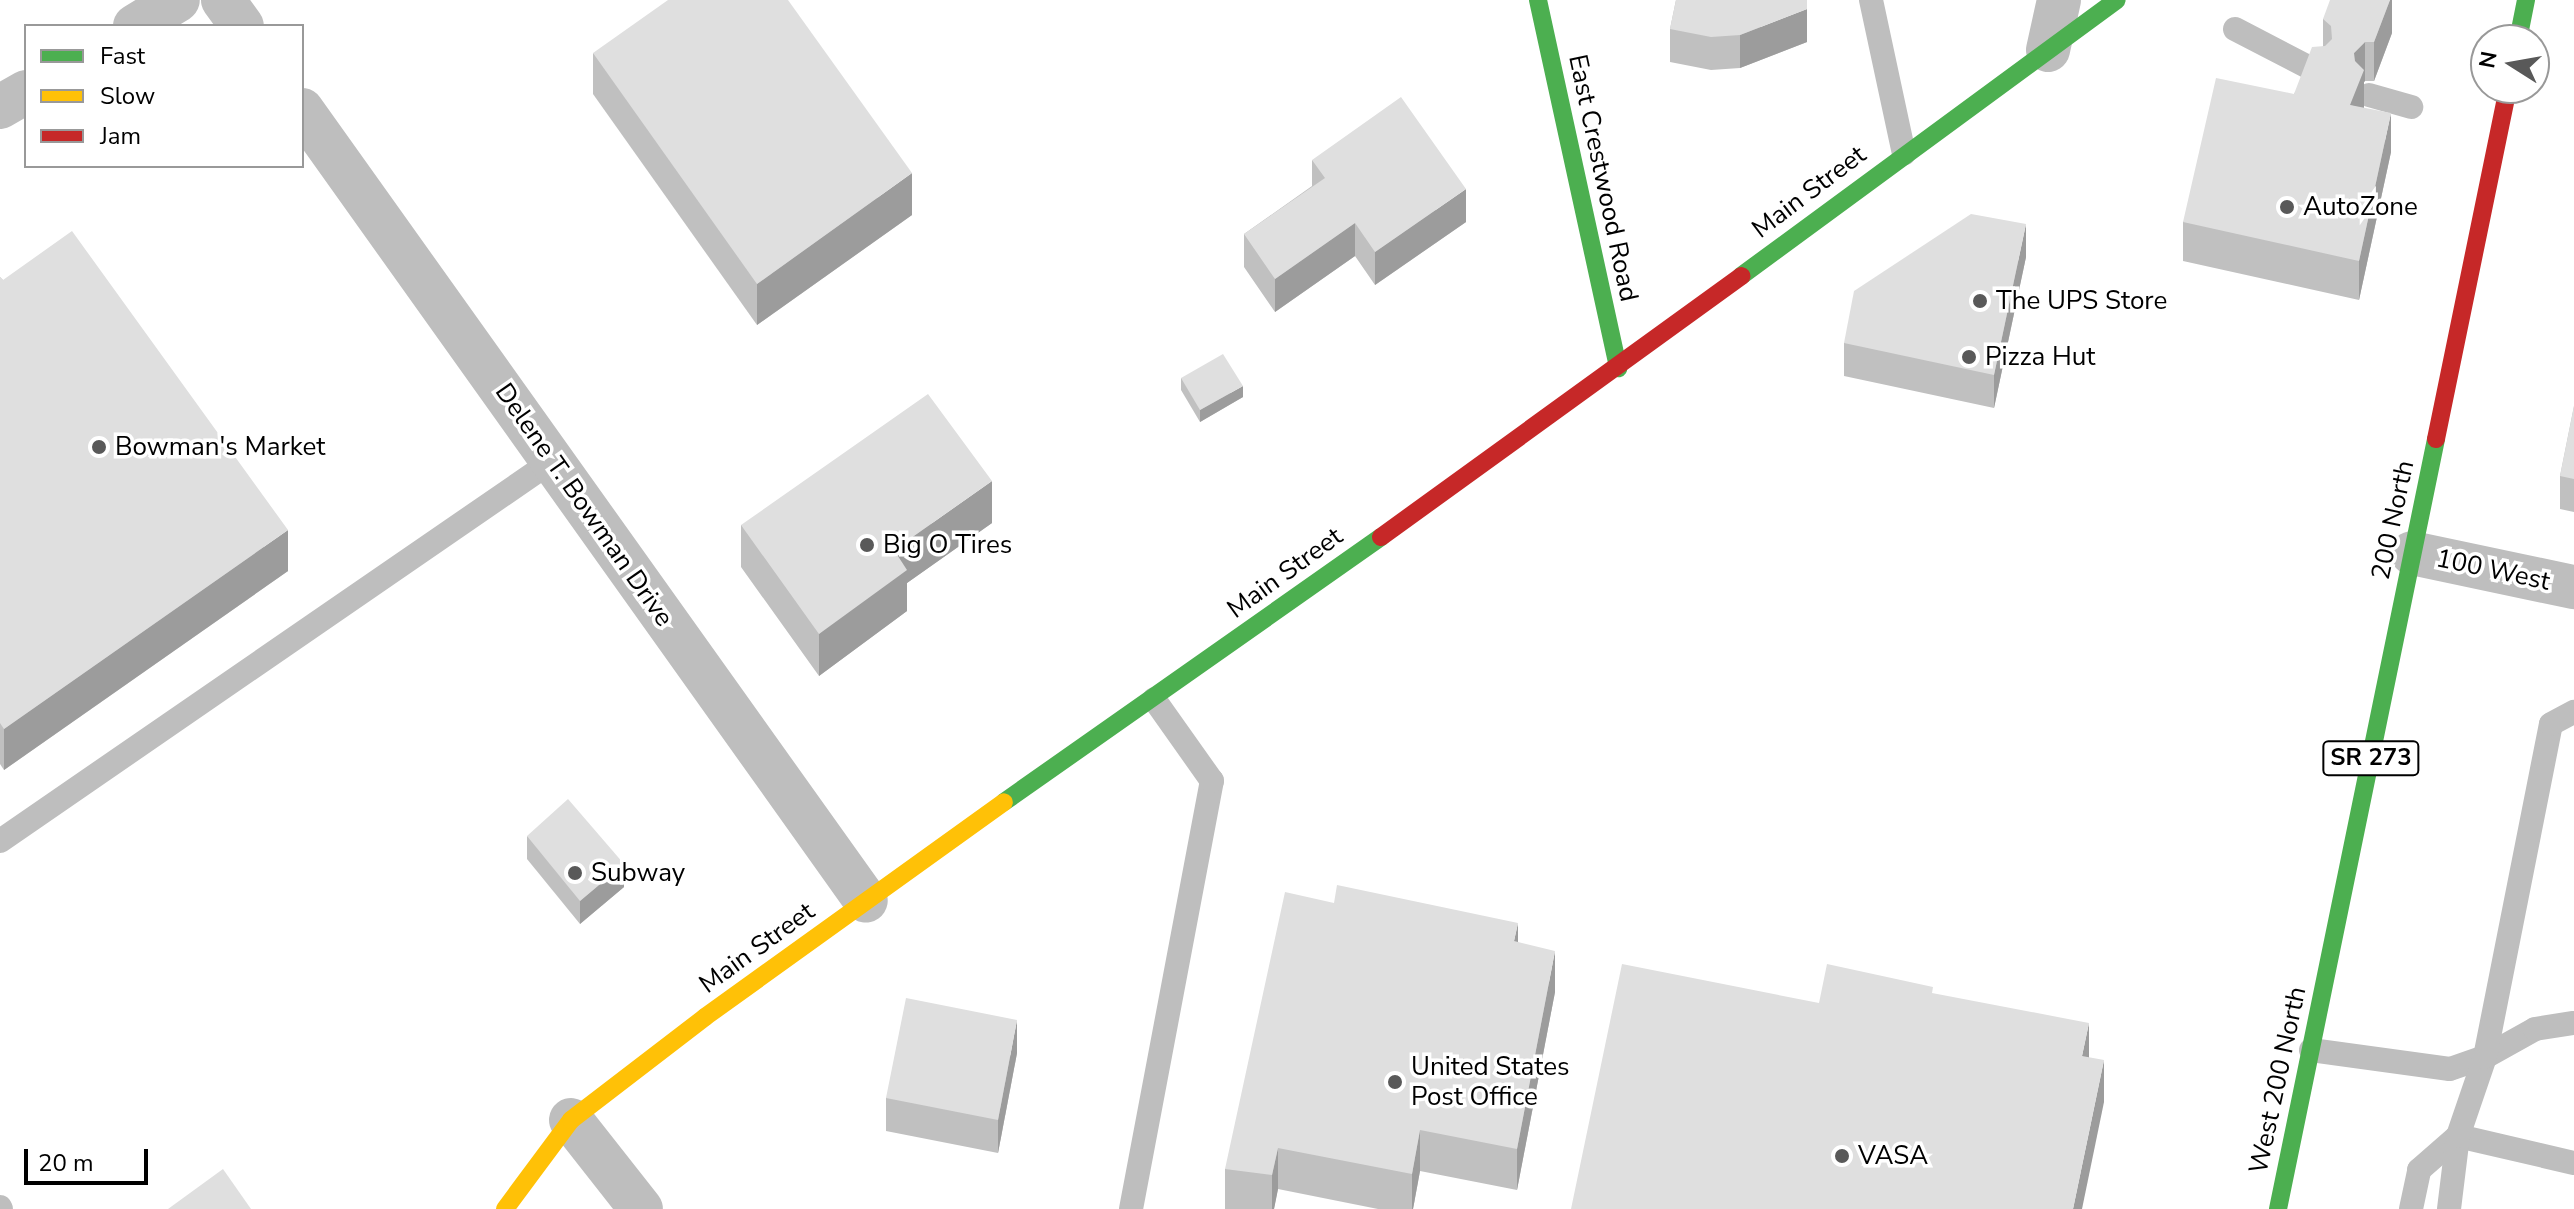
<!DOCTYPE html>
<html>
<head>
<meta charset="utf-8">
<style>
  body { margin:0 }
  #map { position:relative; width:2574px; height:1209px; overflow:hidden; background:#fff; font-family:"Nunito Sans",sans-serif }
  div>[style] { position:absolute }
  [style*='--x'] { left:calc(var(--x)*1px); top:calc(var(--y)*1px); width:calc(var(--w)*1px); rotate:calc(var(--a)*1deg) }
  .lane>* { height:24px; margin:-12px; padding:0 12px; transform-origin:12px; border-radius:12px; background:#bebebe }
  .street>* { height:44px; margin:-22px; padding:0 22px; transform-origin:22px; border-radius:22px; background:#bebebe }
  .fast>* { height:18px; margin:-9px; padding:0 9px; transform-origin:9px; border-radius:9px; background:#4caf50 }
  .slow>* { height:18px; margin:-9px; padding:0 9px; transform-origin:9px; border-radius:9px; background:#ffc107 }
  .jam>* { height:18px; margin:-9px; padding:0 9px; transform-origin:9px; border-radius:9px; background:#c62828 }
  .wall>* { inset:0; background:#c0c0c0 }
  .shaded-wall>* { inset:0; background:#9c9c9c }
  .building>* { inset:0; background:#dfdfdf }
  .dots>* { width:22px; height:22px; translate:-50% -50%; box-sizing:border-box; border:4px solid #fff; border-radius:50% }
  span { translate:-50% -50%; white-space:nowrap; text-align:center; line-height:1.15; -webkit-text-stroke:7px #fff; paint-order:stroke }
  .shield-label span { padding:2px 6px; background:#fff; border:2px solid; border-radius:6px; -webkit-text-stroke-width:0 }
  .shield-label { font-size:24px; color:#000; font-weight:700 }
  .street-label { font-size:26px; color:#000 }
  .poi-label { font-size:26px; color:#000 }
  .left { translate:0 -50%; text-align:left }
  .legend { position:absolute; left:24px; top:24px; width:280px; height:144px; box-sizing:border-box; background:#fff; border:2px solid #999; margin:0; padding:10px 14px; list-style:none; font-size:24px; color:#000 }
  .legend li { display:flex; align-items:center; gap:16px; height:40px }
  .legend b { width:40px; border:2px solid #999 }
  .north { position:absolute; left:2470px; top:24px; width:80px; height:80px; box-sizing:border-box; background:#fff; border:2px solid #999; border-radius:50%; rotate:281deg; font-size:22px; font-weight:700; line-height:32px; text-align:center; color:#000 }
  .north::after { content:''; display:block; margin:auto; width:28px; height:36px; background:#595959; clip-path:polygon(50% 0,100% 100%,50% 72%,0 100%) }
  .scale { position:absolute; left:24px; top:1149px; width:124px; height:36px; box-sizing:border-box; border:4px solid #000; border-top:0; padding-left:10px; font-size:24px; line-height:28px; white-space:nowrap; color:#000; -webkit-text-stroke:6px #fff; paint-order:stroke }
</style>
</head>
<body>
<div id="map">
  <div class="lane">
    <i style="--x:1871;--y:0;--w:157;--a:77.9"></i>
    <i style="--x:2235;--y:29;--w:93;--a:27.4"></i>
    <i style="--x:2369;--y:95;--w:44;--a:15.9"></i>
    <i style="--x:0;--y:841;--w:670;--a:-34.54"></i>
    <i style="--x:2311;--y:1050;--w:140;--a:7.8"></i>
    <i style="--x:2450;--y:1069;--w:37;--a:-19"></i>
    <i style="--x:2485;--y:1057;--w:57;--a:-29.2"></i>
    <i style="--x:2535;--y:1029;--w:39;--a:-9"></i>
    <i style="--x:2458;--y:1136;--w:119;--a:13.1"></i>
    <i style="--x:0;--y:1207;--w:2;--a:63"></i>
    <i style="--x:1131;--y:1209;--w:436;--a:-79.3"></i>
    <i style="--x:1212;--y:781;--w:100;--a:-125.3"></i>
    <i style="--x:2411;--y:1209;--w:40;--a:-78"></i>
    <i style="--x:2419;--y:1170;--w:52;--a:-41.1"></i>
    <i style="--x:2449;--y:1209;--w:74;--a:-83"></i>
    <i style="--x:2458;--y:1136;--w:83;--a:-71.1"></i>
    <i style="--x:2485;--y:1057;--w:339;--a:-78.8"></i>
    <i style="--x:2551;--y:724;--w:26;--a:-28"></i>
  </div>
  <div class="street">
    <i style="--x:223;--y:0;--w:32;--a:54"></i>
    <i style="--x:135;--y:26;--w:50;--a:-31.2"></i>
    <i style="--x:2048;--y:50;--w:51;--a:-77.6"></i>
    <i style="--x:0;--y:107;--w:30;--a:-30"></i>
    <i style="--x:302;--y:110;--w:971;--a:54.51"></i>
    <i style="--x:2412;--y:553;--w:166;--a:11.9"></i>
    <i style="--x:571;--y:1120;--w:113;--a:51.8"></i>
  </div>
  <div class="fast">
    <i style="--x:1538;--y:0;--w:377;--a:77.7"></i>
    <i style="--x:2518;--y:40;--w:41;--a:-78.7"></i>
    <i style="--x:1741;--y:276;--w:466;--a:-36.3"></i>
    <i style="--x:1004;--y:802;--w:461;--a:-35.1"></i>
    <i style="--x:2278;--y:1209;--w:786;--a:-78.4"></i>
  </div>
  <div class="slow">
    <i style="--x:505;--y:1209;--w:111;--a:-53.4"></i>
    <i style="--x:571;--y:1120;--w:169;--a:-37.5"></i>
    <i style="--x:705;--y:1017;--w:368;--a:-35.7"></i>
  </div>
  <div class="jam">
    <i style="--x:2436;--y:439;--w:358;--a:-78.4"></i>
    <i style="--x:1381;--y:537;--w:445;--a:-35.9"></i>
  </div>
  <div class="wall">
    <i style="clip-path:polygon(1676px 0,1807px 42px,1740px 68px,1711px 70px,1670px 62px,1670px 29px)"></i>
    <i style="clip-path:polygon(2392px 0,2392px 33px,2374px 81px,2365px 81px,2364px 82px,2364px 108px,2391px 152px,2359px 300px,2183px 261px,2183px 222px,2294px 94px,2323px 46px,2323px 19px)"></i>
    <i style="clip-path:polygon(593px 53px,912px 215px,757px 325px,593px 94px)"></i>
    <i style="clip-path:polygon(1312px 160px,1466px 222px,1375px 285px,1355px 256px,1275px 312px,1244px 267px,1244px 234px,1312px 186px)"></i>
    <i style="clip-path:polygon(2026px 257px,1994px 408px,1844px 376px,1844px 343px)"></i>
    <i style="clip-path:polygon(0 277px,288px 571px,4px 770px,0 764px)"></i>
    <i style="clip-path:polygon(1181px 378px,1243px 397px,1200px 422px,1181px 390px)"></i>
    <i style="clip-path:polygon(2574px 406px,2574px 512px,2560px 509px,2560px 476px)"></i>
    <i style="clip-path:polygon(992px 523px,907px 583px,907px 611px,819px 676px,741px 567px,741px 525px)"></i>
    <i style="clip-path:polygon(527px 836px,624px 887px,580px 924px,527px 859px)"></i>
    <i style="clip-path:polygon(1518px 942px,1555px 992px,1517px 1190px,1420px 1171px,1413px 1209px,1378px 1209px,1278px 1189px,1274px 1209px,1225px 1209px,1225px 1169px)"></i>
    <i style="clip-path:polygon(1017px 1053px,998px 1153px,886px 1131px,886px 1098px)"></i>
  </div>
  <div class="shaded-wall">
    <i style="clip-path:polygon(2390px 0,2392px 0,2392px 33px,2374px 81px,2374px 42px)"></i>
    <i style="clip-path:polygon(1807px 9px,1807px 42px,1740px 68px,1740px 35px)"></i>
    <i style="clip-path:polygon(2365px 42px,2365px 81px,2364px 82px,2364px 109px,2350px 105px,2354px 53px)"></i>
    <i style="clip-path:polygon(2391px 113px,2391px 152px,2359px 300px,2359px 261px)"></i>
    <i style="clip-path:polygon(912px 173px,912px 215px,757px 325px,757px 284px)"></i>
    <i style="clip-path:polygon(1466px 189px,1466px 222px,1375px 285px,1375px 252px)"></i>
    <i style="clip-path:polygon(1355px 223px,1355px 256px,1275px 312px,1275px 279px)"></i>
    <i style="clip-path:polygon(2026px 224px,2026px 257px,1994px 408px,1994px 375px)"></i>
    <i style="clip-path:polygon(1243px 386px,1243px 397px,1200px 422px,1200px 410px)"></i>
    <i style="clip-path:polygon(992px 481px,992px 523px,907px 583px,907px 611px,819px 676px,819px 634px,894px 550px)"></i>
    <i style="clip-path:polygon(288px 530px,288px 571px,4px 770px,4px 729px)"></i>
    <i style="clip-path:polygon(624px 864px,624px 887px,580px 924px,580px 901px)"></i>
    <i style="clip-path:polygon(1518px 923px,1518px 965px,1514px 941px)"></i>
    <i style="clip-path:polygon(1555px 951px,1555px 992px,1517px 1190px,1517px 1149px)"></i>
    <i style="clip-path:polygon(1017px 1020px,1017px 1053px,998px 1153px,998px 1120px)"></i>
    <i style="clip-path:polygon(2089px 1023px,2089px 1065px,2082px 1056px)"></i>
    <i style="clip-path:polygon(2104px 1060px,2104px 1102px,2082px 1209px,2073px 1209px)"></i>
    <i style="clip-path:polygon(1420px 1130px,1420px 1171px,1413px 1209px,1412px 1209px,1412px 1174px)"></i>
    <i style="clip-path:polygon(1278px 1148px,1278px 1189px,1274px 1209px,1272px 1209px,1272px 1175px)"></i>
  </div>
  <div class="building">
    <i style="clip-path:polygon(668px 0,788px 0,912px 173px,757px 284px,593px 53px)"></i>
    <i style="clip-path:polygon(1676px 0,1807px 0,1807px 9px,1740px 35px,1711px 37px,1670px 29px)"></i>
    <i style="clip-path:polygon(2330px 0,2390px 0,2374px 42px,2365px 42px,2354px 53px,2355px 61px,2364px 70px,2350px 105px,2391px 113px,2359px 261px,2183px 222px,2216px 78px,2294px 94px,2312px 47px,2325px 46px,2332px 39px,2331px 26px,2323px 19px)"></i>
    <i style="clip-path:polygon(1401px 97px,1466px 189px,1375px 252px,1355px 223px,1275px 279px,1244px 234px,1325px 178px,1312px 160px)"></i>
    <i style="clip-path:polygon(1971px 214px,2026px 224px,1994px 375px,1844px 343px,1854px 291px)"></i>
    <i style="clip-path:polygon(72px 231px,288px 530px,4px 729px,0 723px,0 277px,3px 280px)"></i>
    <i style="clip-path:polygon(1223px 354px,1243px 386px,1200px 410px,1181px 378px)"></i>
    <i style="clip-path:polygon(928px 394px,992px 481px,894px 550px,907px 570px,819px 634px,741px 525px)"></i>
    <i style="clip-path:polygon(2574px 406px,2574px 479px,2560px 476px)"></i>
    <i style="clip-path:polygon(568px 799px,624px 864px,580px 901px,527px 836px)"></i>
    <i style="clip-path:polygon(1337px 885px,1518px 923px,1514px 941px,1555px 951px,1517px 1149px,1420px 1130px,1412px 1174px,1278px 1148px,1272px 1175px,1225px 1169px,1285px 892px,1334px 903px)"></i>
    <i style="clip-path:polygon(1622px 964px,1819px 1003px,1827px 964px,1933px 987px,1932px 993px,2089px 1023px,2082px 1056px,2104px 1060px,2073px 1209px,1571px 1209px)"></i>
    <i style="clip-path:polygon(906px 998px,1017px 1020px,998px 1120px,886px 1098px)"></i>
    <i style="clip-path:polygon(223px 1169px,251px 1209px,168px 1209px)"></i>
  </div>
  <div class="dots">
    <i style="left:2287px;top:207px;background:#595959"></i>
    <i style="left:1980px;top:301px;background:#595959"></i>
    <i style="left:1969px;top:357px;background:#595959"></i>
    <i style="left:99px;top:447px;background:#595959"></i>
    <i style="left:867px;top:545px;background:#595959"></i>
    <i style="left:575px;top:873px;background:#595959"></i>
    <i style="left:1395px;top:1082px;background:#595959"></i>
    <i style="left:1842px;top:1156px;background:#595959"></i>
  </div>
  <div class="shield-label">
    <span style="left:2371px;top:758px">SR 273</span>
  </div>
  <div class="street-label">
    <span style="left:1603px;top:178px;rotate:78deg">East Crestwood Road</span>
    <span style="left:1809px;top:192px;rotate:-37deg">Main Street</span>
    <span style="left:584px;top:505px;rotate:55deg">Delene T. Bowman Drive</span>
    <span style="left:2393px;top:520px;rotate:-78deg">200 North</span>
    <span style="left:2493px;top:570px;rotate:12deg">100 West</span>
    <span style="left:1285px;top:573px;rotate:-36deg">Main Street</span>
    <span style="left:757px;top:948px;rotate:-36deg">Main Street</span>
    <span style="left:2278px;top:1080px;rotate:-78deg">West 200 North</span>
  </div>
  <div class="poi-label">
    <span class="left" style="left:2303px;top:207px">AutoZone</span>
    <span class="left" style="left:1996px;top:301px">The UPS Store</span>
    <span class="left" style="left:1985px;top:357px">Pizza Hut</span>
    <span class="left" style="left:115px;top:447px">Bowman's Market</span>
    <span class="left" style="left:883px;top:545px">Big O Tires</span>
    <span class="left" style="left:591px;top:873px">Subway</span>
    <span class="left" style="left:1411px;top:1082px">United States<br>Post Office</span>
    <span class="left" style="left:1858px;top:1156px">VASA</span>
  </div>
  <ul class="legend">
  <li><b style="height:10px;background:#4caf50"></b>Fast</li>
  <li><b style="height:10px;background:#ffc107"></b>Slow</li>
  <li><b style="height:10px;background:#c62828"></b>Jam</li>
  </ul>
  <div class="north">N</div>
  <div class="scale">20 m</div>
</div>
</body>
</html>
